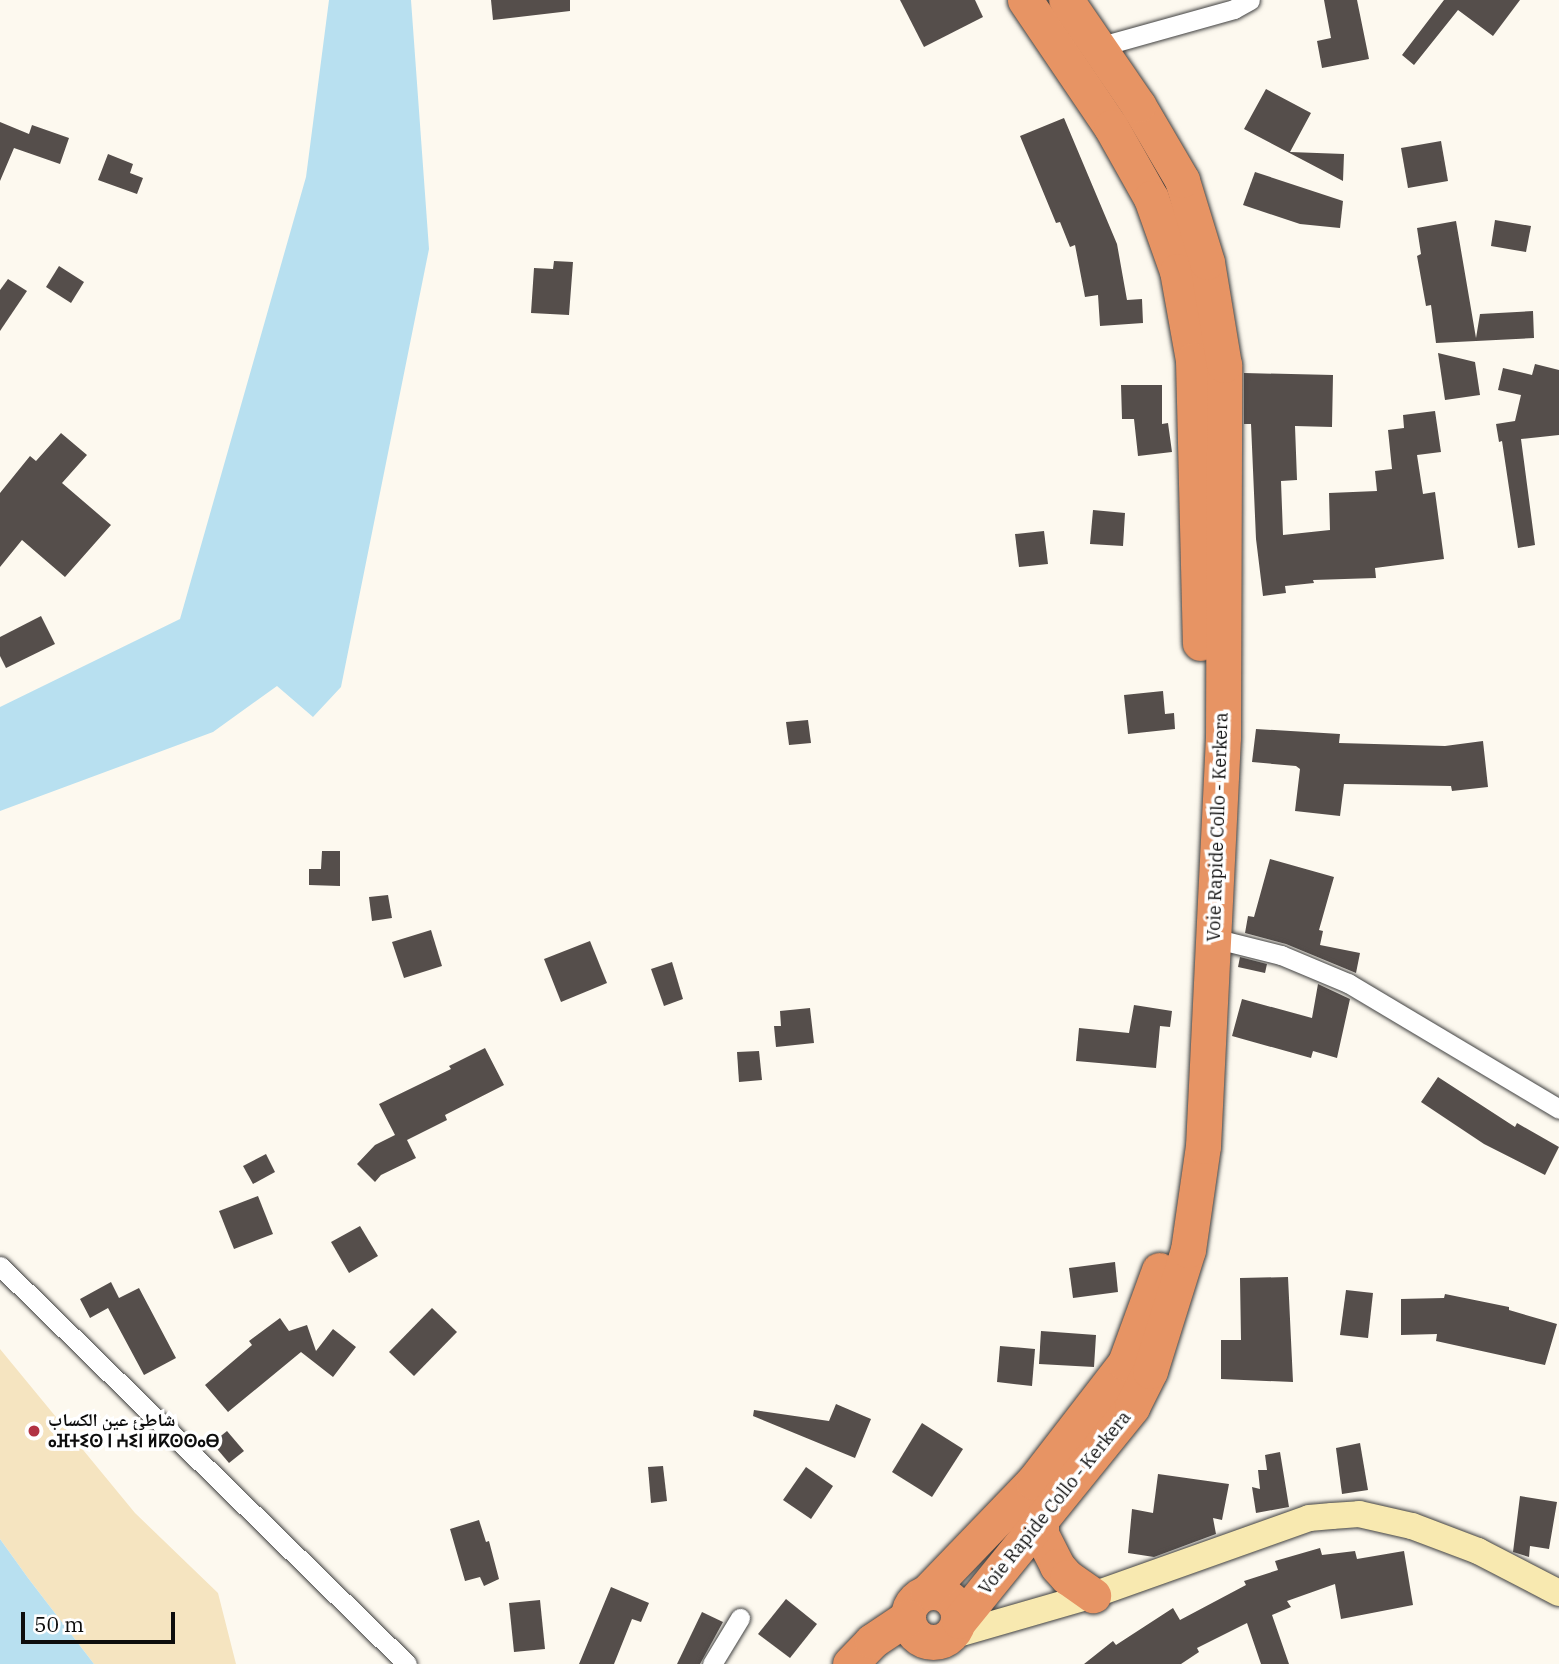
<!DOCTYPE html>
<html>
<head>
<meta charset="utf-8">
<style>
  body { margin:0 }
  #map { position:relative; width:1559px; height:1664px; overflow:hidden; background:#fdf9ef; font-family:"IBM Plex Serif","Noto Naskh Arabic","Noto Sans Tifinagh",serif }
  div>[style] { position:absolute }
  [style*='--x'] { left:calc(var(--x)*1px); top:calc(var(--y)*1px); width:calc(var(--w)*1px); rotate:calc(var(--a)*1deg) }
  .sand>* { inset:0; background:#f5e4c0 }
  .water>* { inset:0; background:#b8e0f0 }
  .building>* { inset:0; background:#554e4b }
  .roads { filter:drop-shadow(0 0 2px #404040) drop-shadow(0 0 2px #404040) }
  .street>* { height:19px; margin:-9.5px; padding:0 9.5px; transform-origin:9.5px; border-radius:9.5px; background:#fff }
  .secondary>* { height:26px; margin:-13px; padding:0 13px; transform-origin:13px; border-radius:13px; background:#f8e9b0 }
  .highway>* { height:35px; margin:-17.5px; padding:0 17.5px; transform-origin:17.5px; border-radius:17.5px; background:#e79464 }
  .highway>.ring { margin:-17.5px; padding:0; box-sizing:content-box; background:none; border:35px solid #e79464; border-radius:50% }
  .dots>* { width:19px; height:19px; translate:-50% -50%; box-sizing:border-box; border:4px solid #fff; border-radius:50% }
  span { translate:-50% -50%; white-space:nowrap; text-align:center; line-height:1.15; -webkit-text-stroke:7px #fff; paint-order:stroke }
  .street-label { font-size:18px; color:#0d0d0d }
  .poi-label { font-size:18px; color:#0d0d0d; font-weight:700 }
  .left { translate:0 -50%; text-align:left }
  .scale { position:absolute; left:21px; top:1612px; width:154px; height:32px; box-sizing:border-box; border:4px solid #0d0d0d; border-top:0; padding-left:9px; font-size:21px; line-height:24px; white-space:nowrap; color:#0d0d0d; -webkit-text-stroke:5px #fff; paint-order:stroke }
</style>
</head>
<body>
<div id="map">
  <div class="sand">
    <i style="clip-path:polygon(0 1349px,135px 1513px,218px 1593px,236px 1664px,94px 1664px,28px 1578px,0 1539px)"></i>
  </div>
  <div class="water">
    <i style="clip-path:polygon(329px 0,411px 0,429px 249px,341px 687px,313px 717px,277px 686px,213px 732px,0 811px,0 707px,180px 619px,306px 177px)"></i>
    <i style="clip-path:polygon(0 1539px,28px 1578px,94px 1664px,0 1664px)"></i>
  </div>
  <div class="building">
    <i style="clip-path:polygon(491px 0,570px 0,570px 11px,493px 20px)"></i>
    <i style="clip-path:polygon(900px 0,975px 0,983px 17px,924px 47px)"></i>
    <i style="clip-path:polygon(1324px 0,1357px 0,1369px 59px,1322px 68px,1317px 41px,1331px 38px)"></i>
    <i style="clip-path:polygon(1444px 0,1520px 0,1493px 36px,1458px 10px,1414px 65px,1402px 55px)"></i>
    <i style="clip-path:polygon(1266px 89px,1311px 113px,1290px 152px,1344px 154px,1343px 181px,1244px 129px)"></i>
    <i style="clip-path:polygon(1064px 118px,1117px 244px,1127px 300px,1142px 299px,1143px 323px,1100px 326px,1098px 295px,1085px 297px,1075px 245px,1070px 247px,1060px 222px,1056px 223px,1020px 136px)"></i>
    <i style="clip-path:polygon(0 122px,29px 134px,32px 125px,69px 138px,60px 164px,14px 148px,0 181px)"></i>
    <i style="clip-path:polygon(1441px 141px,1448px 181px,1408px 188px,1401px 148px)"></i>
    <i style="clip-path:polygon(108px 154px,133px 164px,130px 173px,143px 178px,137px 194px,98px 180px)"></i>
    <i style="clip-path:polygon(1255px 172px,1343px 201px,1340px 228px,1300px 224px,1243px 205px)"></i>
    <i style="clip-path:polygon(1495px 220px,1531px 226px,1526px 252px,1491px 246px)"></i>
    <i style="clip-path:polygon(1456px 221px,1476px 338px,1480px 314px,1533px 311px,1534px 338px,1436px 343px,1431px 305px,1426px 306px,1417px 256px,1421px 254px,1417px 228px)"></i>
    <i style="clip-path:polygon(554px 261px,573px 262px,569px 315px,531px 313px,534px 268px,553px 269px)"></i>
    <i style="clip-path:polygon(59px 266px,84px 282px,71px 303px,46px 287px)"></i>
    <i style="clip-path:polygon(8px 279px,27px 291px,0 331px,0 290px)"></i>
    <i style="clip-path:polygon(1438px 353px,1475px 362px,1480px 395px,1445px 400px)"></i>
    <i style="clip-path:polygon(1535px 364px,1559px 370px,1559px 435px,1521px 439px,1535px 545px,1518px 548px,1502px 441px,1499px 442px,1496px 424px,1515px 421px,1521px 395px,1498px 390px,1503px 368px,1532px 375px)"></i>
    <i style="clip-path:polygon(1244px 373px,1333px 375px,1332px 427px,1295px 426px,1297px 480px,1281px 481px,1283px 535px,1330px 530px,1329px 493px,1377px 491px,1375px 471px,1392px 469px,1388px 430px,1404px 428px,1403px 415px,1435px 411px,1441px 452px,1417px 455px,1423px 494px,1435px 492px,1444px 559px,1375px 568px,1376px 578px,1313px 580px,1314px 583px,1285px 586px,1286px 593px,1263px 596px,1256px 539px,1251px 424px,1244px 424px)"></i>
    <i style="clip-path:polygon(1121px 385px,1162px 385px,1162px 424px,1168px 423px,1172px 452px,1138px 456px,1134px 419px,1122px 419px)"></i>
    <i style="clip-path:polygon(61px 433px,87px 455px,62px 483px,111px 525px,65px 577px,22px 540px,0 567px,0 493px,30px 456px,36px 461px)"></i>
    <i style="clip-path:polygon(1093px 510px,1125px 513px,1123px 546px,1090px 544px)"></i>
    <i style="clip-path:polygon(1044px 531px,1048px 564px,1019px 567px,1015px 534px)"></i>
    <i style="clip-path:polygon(41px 616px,55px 644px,6px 668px,0 656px,0 637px)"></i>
    <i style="clip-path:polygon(1163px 691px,1165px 714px,1174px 713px,1175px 729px,1128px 734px,1124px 695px)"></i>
    <i style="clip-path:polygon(808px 720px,811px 743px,789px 745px,786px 722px)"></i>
    <i style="clip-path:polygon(1256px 729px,1340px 734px,1339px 743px,1445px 746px,1483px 741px,1488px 787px,1452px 791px,1451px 786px,1344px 784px,1340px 816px,1295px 811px,1300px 769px,1296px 766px,1252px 762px)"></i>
    <i style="clip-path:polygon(322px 851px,340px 851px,340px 886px,309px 885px,309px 869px,321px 869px)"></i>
    <i style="clip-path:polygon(1270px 859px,1334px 877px,1319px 930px,1323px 931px,1320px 945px,1360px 953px,1356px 973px,1286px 944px,1245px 933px,1248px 916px,1254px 917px)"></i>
    <i style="clip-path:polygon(388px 895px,392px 918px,372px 921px,369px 897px)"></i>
    <i style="clip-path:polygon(431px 930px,442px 966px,404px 978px,392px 942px)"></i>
    <i style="clip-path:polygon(590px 941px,607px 983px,561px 1002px,544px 959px)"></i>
    <i style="clip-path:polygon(1240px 957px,1267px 964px,1265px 973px,1238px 967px)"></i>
    <i style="clip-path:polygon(672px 962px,683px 999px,664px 1006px,651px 969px)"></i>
    <i style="clip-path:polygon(1318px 984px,1350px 999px,1337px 1058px,1313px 1051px,1311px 1058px,1232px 1036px,1242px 999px,1312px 1018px)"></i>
    <i style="clip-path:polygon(1134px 1005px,1172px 1011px,1170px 1027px,1160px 1026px,1156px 1068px,1076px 1061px,1079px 1028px,1129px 1033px)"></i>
    <i style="clip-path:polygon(810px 1008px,814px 1043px,776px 1047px,774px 1026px,781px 1026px,780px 1011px)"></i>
    <i style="clip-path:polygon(485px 1048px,504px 1085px,445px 1115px,447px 1120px,407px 1140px,416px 1158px,381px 1175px,375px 1182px,357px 1164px,375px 1145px,395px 1135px,379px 1104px,451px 1069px,449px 1066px)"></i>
    <i style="clip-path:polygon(759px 1051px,762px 1080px,739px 1082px,737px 1052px)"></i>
    <i style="clip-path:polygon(1438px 1077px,1515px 1127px,1517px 1123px,1559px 1147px,1545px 1175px,1484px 1144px,1421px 1102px)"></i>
    <i style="clip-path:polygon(266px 1154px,275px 1172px,253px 1184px,243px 1166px)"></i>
    <i style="clip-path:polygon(258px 1196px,273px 1234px,234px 1249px,219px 1211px)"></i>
    <i style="clip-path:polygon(360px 1226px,378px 1256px,349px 1273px,331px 1242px)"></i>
    <i style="clip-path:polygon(1115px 1262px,1118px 1292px,1073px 1298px,1069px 1268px)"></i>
    <i style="clip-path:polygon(1288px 1277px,1293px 1382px,1221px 1379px,1221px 1340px,1241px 1340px,1240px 1278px)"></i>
    <i style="clip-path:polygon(111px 1282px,119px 1298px,139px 1288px,176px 1358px,144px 1375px,108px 1308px,90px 1318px,80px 1299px)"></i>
    <i style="clip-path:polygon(1346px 1290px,1373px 1293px,1368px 1338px,1340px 1335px)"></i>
    <i style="clip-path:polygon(1445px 1294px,1509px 1307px,1509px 1310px,1557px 1324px,1545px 1365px,1436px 1341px,1437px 1334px,1401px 1335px,1401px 1299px,1444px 1298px)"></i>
    <i style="clip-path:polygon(432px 1308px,457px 1332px,414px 1376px,389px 1352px)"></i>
    <i style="clip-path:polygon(280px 1318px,289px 1331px,307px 1325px,316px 1351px,333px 1329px,356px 1347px,333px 1377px,301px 1352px,228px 1412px,205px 1385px,252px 1345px,249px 1341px)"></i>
    <i style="clip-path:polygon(1041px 1331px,1096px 1335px,1094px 1367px,1039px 1364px)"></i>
    <i style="clip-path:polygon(1000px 1346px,1035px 1349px,1032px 1386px,997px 1382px)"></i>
    <i style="clip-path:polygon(836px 1404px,871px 1419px,855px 1458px,753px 1416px,754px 1410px,829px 1421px)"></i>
    <i style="clip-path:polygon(922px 1423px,963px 1449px,932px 1497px,892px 1472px)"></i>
    <i style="clip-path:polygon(227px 1431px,244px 1451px,229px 1463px,212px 1443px)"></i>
    <i style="clip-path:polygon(1360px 1443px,1368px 1490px,1342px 1494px,1336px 1448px)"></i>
    <i style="clip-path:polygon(1280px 1452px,1289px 1507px,1256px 1513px,1252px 1487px,1260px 1489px,1258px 1470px,1267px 1470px,1265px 1455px)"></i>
    <i style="clip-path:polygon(663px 1466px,667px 1501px,651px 1503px,648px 1467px)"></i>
    <i style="clip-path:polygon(806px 1467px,833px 1486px,811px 1519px,783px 1500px)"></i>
    <i style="clip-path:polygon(1158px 1474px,1229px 1484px,1222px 1520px,1213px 1518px,1216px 1534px,1154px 1557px,1128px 1553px,1132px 1509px,1153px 1513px)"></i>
    <i style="clip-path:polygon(1520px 1496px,1557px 1502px,1549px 1549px,1530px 1546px,1529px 1557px,1513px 1552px)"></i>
    <i style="clip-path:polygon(479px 1520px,486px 1542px,489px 1541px,499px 1579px,484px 1586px,480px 1577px,465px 1581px,450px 1529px)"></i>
    <i style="clip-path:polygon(1320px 1548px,1322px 1555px,1355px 1551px,1357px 1559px,1404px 1551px,1413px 1605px,1341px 1619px,1335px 1584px,1287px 1601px,1291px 1607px,1272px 1615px,1289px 1664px,1261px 1664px,1247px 1623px,1197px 1648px,1199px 1652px,1181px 1664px,1084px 1664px,1113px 1641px,1116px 1645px,1173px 1608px,1180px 1620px,1246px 1585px,1244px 1581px,1278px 1570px,1275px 1561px)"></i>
    <i style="clip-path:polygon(611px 1587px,649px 1603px,641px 1622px,632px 1619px,614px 1664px,579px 1664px)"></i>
    <i style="clip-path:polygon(786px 1599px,817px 1624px,790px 1658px,758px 1634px)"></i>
    <i style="clip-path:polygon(540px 1600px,545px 1649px,514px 1652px,509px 1603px)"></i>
    <i style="clip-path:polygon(702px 1612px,723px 1622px,700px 1664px,677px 1664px)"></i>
  </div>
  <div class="roads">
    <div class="street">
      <i style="--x:1098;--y:47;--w:141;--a:-15.6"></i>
      <i style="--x:1234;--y:9;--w:18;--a:-29"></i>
      <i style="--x:1213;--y:938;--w:70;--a:14"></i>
      <i style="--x:1281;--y:955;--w:73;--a:22.7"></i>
      <i style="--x:1348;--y:983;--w:246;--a:30.8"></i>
      <i style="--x:0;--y:1266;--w:569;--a:44.36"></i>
      <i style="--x:712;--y:1664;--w:54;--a:-58.7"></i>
    </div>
    <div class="secondary">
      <i style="--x:951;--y:1636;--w:148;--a:-16.1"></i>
      <i style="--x:1093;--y:1595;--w:229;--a:-19.6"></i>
      <i style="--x:1309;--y:1518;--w:23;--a:-5"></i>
      <i style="--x:1332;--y:1516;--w:27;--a:-4"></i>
      <i style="--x:1359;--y:1514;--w:54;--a:12.8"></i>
      <i style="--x:1412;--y:1526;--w:71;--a:20.7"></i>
      <i style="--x:1478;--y:1551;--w:91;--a:27.4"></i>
    </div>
    <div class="highway">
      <i style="--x:1025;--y:0;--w:153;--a:55.9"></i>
      <i style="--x:1111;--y:127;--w:81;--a:60.6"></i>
      <i style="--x:1151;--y:198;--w:77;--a:70.4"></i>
      <i style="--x:1177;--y:271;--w:90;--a:79.8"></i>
      <i style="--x:1193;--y:360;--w:283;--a:88.6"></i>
      <i style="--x:1041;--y:1522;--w:12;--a:90"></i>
      <i style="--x:1041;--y:1534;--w:36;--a:63"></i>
      <i style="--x:1057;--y:1566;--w:15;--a:48"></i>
      <i style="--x:1067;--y:1577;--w:32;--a:35"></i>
      <i class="ring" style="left:908px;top:1592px;width:15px;height:15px"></i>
      <i style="--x:927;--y:1592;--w:153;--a:-46.1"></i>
      <i style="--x:1033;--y:1482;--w:150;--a:-52.3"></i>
      <i style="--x:1125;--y:1363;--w:99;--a:-69.9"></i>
      <i style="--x:959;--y:1621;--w:275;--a:-51"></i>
      <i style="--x:1132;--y:1407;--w:40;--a:-63.4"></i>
      <i style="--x:1150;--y:1371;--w:127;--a:-72.6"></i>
      <i style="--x:1188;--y:1250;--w:105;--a:-81.8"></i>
      <i style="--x:1203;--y:1146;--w:409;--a:-87.2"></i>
      <i style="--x:1223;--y:737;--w:372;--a:-89.8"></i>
      <i style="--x:1224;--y:365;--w:104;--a:-99.4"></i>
      <i style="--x:1207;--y:262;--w:86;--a:-107"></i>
      <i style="--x:1182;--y:180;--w:87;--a:-120.4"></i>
      <i style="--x:1138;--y:105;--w:127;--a:-124.4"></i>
      <i style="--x:850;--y:1664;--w:32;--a:-46"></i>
      <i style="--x:872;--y:1641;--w:43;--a:-33.7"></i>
    </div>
  </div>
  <div class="dots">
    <i style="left:34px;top:1431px;background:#b13243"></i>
  </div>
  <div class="street-label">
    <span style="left:1218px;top:827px;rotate:-88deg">Voie Rapide Collo - Kerkera</span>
    <span style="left:1055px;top:1503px;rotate:-51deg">Voie Rapide Collo - Kerkera</span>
  </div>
  <div class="poi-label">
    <span class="left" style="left:48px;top:1431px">شاطئ عين الكساب<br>ⴰⴼⵜⵉⵙ ⵏ ⵄⵉⵏ ⵍⴽⵙⵙⴰⴱ</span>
  </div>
  <div class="scale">50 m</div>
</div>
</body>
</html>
